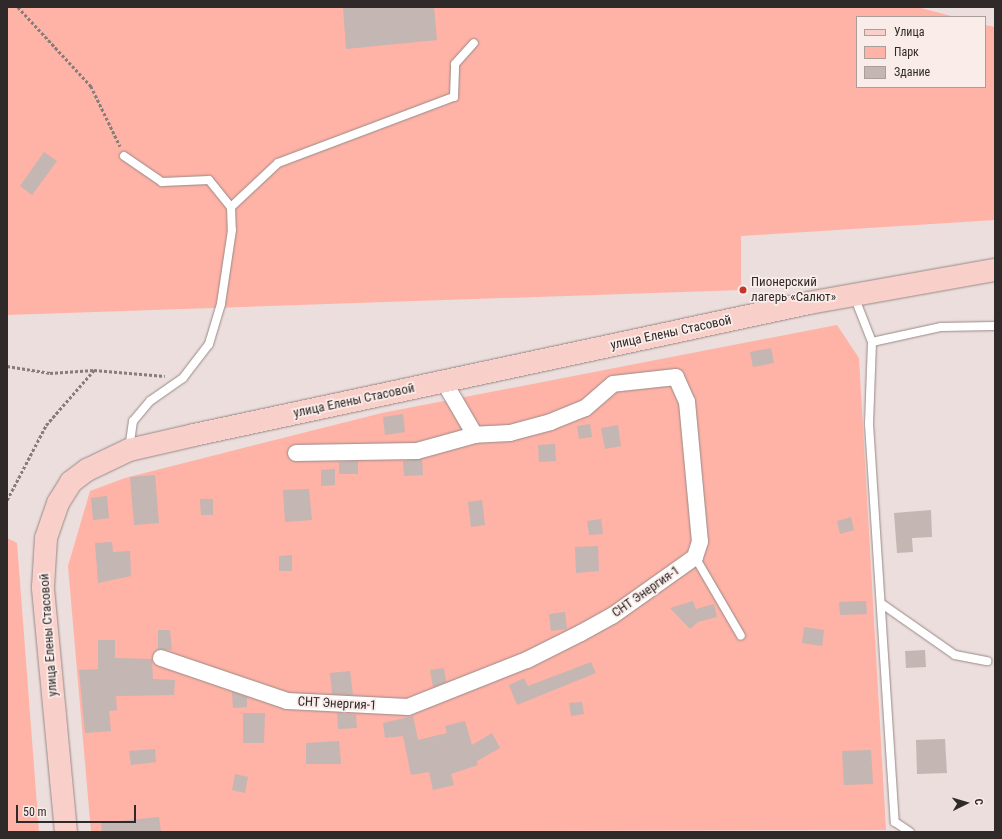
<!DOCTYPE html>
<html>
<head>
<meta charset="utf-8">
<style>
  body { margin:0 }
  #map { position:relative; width:1002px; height:839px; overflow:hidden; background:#ecdedc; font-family:"Roboto Condensed",sans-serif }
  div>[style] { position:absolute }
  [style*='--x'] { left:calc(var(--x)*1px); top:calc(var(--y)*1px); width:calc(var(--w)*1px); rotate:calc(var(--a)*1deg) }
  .green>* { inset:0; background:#ffb2a6 }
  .building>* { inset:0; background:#c3b6b3 }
  .path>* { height:2.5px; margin-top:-1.25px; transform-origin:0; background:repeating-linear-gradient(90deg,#867d7b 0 3px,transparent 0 5px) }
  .roads { filter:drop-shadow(0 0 1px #978a88) drop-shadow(0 0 1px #978a88) }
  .lane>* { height:8px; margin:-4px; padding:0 4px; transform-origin:4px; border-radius:4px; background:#fff }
  .street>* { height:16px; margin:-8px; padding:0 8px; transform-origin:8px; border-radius:8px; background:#fff }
  .secondary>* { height:22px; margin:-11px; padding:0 11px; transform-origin:11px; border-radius:11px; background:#f9cfca }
  .dots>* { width:11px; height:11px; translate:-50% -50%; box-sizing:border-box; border:2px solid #faece9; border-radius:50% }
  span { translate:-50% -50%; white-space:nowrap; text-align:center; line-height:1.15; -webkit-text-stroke:3.5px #faece9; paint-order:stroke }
  .poi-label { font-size:13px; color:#2f2a29 }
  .left { translate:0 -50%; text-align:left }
  .street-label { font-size:13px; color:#2f2a29 }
  .frame { position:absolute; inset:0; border:8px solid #2f2a29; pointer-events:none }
  .legend { position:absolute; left:856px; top:16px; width:130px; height:72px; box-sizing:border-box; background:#faece9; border:1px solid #a99e9c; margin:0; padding:5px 7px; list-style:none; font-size:12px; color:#2f2a29 }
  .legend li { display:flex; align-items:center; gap:8px; height:20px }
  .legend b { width:20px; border:1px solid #a99e9c }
  .north { position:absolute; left:946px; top:783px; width:40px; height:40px; -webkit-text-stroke:3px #faece9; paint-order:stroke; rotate:85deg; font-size:11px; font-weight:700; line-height:16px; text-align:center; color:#2f2a29 }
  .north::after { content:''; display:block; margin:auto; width:14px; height:18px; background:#2f2a29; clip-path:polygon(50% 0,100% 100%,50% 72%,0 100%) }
  .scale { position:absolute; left:16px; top:805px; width:120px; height:18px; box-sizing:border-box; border:2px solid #2f2a29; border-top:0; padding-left:5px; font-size:12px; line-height:14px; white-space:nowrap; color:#2f2a29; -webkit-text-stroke:3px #faece9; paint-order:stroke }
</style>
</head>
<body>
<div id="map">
  <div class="green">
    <i style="clip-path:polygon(7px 7px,917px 7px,955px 17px,857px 17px,857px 87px,985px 87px,985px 25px,995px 27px,995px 220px,741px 236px,741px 290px,7px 315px)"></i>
    <i style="clip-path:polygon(837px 325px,859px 358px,886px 830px,91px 832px,68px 566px,90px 491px,125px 478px,382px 413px)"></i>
    <i style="clip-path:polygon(7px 538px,17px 543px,39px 832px,7px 832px)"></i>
  </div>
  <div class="building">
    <i style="clip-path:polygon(343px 7px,434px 7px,437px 40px,346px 49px)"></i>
    <i style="clip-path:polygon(44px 152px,57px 161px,32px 195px,20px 186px)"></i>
    <i style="clip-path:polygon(771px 348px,774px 363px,753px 367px,750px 352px)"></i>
    <i style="clip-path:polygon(403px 414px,405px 432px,385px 435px,383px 417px)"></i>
    <i style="clip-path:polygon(590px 424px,592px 437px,579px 439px,577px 426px)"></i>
    <i style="clip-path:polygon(618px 425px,621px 446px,605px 449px,601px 428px)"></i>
    <i style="clip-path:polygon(555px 444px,556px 461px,539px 462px,538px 445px)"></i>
    <i style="clip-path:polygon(422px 459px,423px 475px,404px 476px,403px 461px)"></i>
    <i style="clip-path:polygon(358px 461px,358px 474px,339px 474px,339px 462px)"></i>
    <i style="clip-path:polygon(335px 469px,335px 485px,321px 486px,321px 470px)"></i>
    <i style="clip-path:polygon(155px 475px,159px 523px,134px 525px,130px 477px)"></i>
    <i style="clip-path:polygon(309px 489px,312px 520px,285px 522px,283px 490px)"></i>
    <i style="clip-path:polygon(107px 496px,109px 518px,93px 520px,91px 498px)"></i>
    <i style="clip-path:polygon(200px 499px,213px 499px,213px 515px,201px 515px)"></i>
    <i style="clip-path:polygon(482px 500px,485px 525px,471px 527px,468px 502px)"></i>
    <i style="clip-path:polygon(931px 510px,932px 537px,912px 538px,913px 552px,897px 553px,894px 513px)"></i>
    <i style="clip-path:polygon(851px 517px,854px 530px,840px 534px,837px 521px)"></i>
    <i style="clip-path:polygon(601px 519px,603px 534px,589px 535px,587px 521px)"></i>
    <i style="clip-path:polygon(112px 542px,113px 552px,130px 551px,131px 576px,98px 583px,95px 543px)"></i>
    <i style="clip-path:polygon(598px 546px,599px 571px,576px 573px,575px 547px)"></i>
    <i style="clip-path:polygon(292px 555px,292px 571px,279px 571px,279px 556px)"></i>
    <i style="clip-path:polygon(693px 601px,696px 609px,714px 604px,717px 617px,698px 622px,690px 629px,670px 608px)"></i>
    <i style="clip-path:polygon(866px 601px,867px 614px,840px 615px,839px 602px)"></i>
    <i style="clip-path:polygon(565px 612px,567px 629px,551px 631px,549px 614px)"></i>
    <i style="clip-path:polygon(804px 627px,824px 630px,822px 646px,802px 643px)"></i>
    <i style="clip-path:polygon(158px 630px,170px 630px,172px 650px,158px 649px)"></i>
    <i style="clip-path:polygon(98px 640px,115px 640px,115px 658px,152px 659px,153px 679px,175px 680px,174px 695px,116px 696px,117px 710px,109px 711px,111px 731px,85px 733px,79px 670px,98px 669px)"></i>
    <i style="clip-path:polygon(925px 650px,926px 667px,906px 668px,905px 651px)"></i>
    <i style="clip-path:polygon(591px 662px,596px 673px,517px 705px,509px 685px,524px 678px,528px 686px)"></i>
    <i style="clip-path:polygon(444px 668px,446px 682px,433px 687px,430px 670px)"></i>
    <i style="clip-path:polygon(350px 671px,353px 695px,332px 694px,330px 673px)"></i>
    <i style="clip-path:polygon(232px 692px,247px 697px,247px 707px,233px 708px)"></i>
    <i style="clip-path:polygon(582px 702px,584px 714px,571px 716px,569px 703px)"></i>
    <i style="clip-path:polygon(243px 713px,265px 713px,264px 743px,243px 743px)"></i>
    <i style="clip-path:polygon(337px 713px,356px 715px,357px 728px,338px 729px)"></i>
    <i style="clip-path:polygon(413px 716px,418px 740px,447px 733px,445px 726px,465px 721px,472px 745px,492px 733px,500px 748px,477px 761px,478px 765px,451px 774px,454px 785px,433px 790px,429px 772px,411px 775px,403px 736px,385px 738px,383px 723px)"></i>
    <i style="clip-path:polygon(945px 739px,947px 773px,917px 774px,916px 740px)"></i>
    <i style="clip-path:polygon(339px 741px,341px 764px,306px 764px,306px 743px)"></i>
    <i style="clip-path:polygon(155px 749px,156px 762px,131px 765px,129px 751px)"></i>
    <i style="clip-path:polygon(871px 750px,873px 784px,844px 785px,842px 751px)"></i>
    <i style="clip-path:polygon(235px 774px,248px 777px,245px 793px,232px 790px)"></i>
    <i style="clip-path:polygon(159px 817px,161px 832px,102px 832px,101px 823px)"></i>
  </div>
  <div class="path">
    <i style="--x:18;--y:7;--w:108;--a:47.3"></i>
    <i style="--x:91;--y:86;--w:67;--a:64.2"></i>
    <i style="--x:7;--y:366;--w:44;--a:9.2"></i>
    <i style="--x:50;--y:373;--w:44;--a:-3.9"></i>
    <i style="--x:94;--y:370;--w:71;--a:4.8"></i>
    <i style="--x:7;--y:500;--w:85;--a:-62.5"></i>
    <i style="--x:46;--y:425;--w:73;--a:-48.9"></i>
  </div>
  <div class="roads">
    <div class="lane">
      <i style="--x:124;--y:156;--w:46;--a:34.4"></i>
      <i style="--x:162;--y:182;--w:47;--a:-2.4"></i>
      <i style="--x:209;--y:180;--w:35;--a:51"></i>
      <i style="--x:231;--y:207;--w:23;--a:88"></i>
      <i style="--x:232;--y:230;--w:75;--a:98.5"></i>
      <i style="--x:221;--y:304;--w:42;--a:106.7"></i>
      <i style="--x:209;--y:344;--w:43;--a:127.4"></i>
      <i style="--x:183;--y:378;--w:40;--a:145.1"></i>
      <i style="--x:150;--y:401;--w:26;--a:130"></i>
      <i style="--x:133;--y:421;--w:27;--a:98"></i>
      <i style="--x:231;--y:207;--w:64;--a:-43.1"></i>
      <i style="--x:278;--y:163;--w:188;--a:-20.6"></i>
      <i style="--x:454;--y:97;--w:33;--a:-88"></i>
      <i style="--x:455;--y:64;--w:28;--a:-48"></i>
      <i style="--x:854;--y:296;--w:49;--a:68.6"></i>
      <i style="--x:872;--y:342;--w:71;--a:-12.3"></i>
      <i style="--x:941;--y:327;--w:54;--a:-1.1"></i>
      <i style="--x:872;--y:342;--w:82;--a:92.1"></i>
      <i style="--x:869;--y:424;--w:399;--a:86.3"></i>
      <i style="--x:895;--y:822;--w:18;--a:34"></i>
      <i style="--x:695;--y:557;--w:91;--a:59.8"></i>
      <i style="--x:882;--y:604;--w:89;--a:34.9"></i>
      <i style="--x:955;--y:655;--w:33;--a:11"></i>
    </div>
    <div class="street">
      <i style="--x:296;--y:453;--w:121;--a:-0.9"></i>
      <i style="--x:417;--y:451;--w:60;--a:-15.4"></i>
      <i style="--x:161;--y:658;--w:133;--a:18.8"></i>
      <i style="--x:287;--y:701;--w:121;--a:2.8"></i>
      <i style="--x:408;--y:707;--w:128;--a:-21.6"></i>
      <i style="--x:527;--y:660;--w:60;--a:-26.6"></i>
      <i style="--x:581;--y:633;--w:35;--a:-29"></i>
      <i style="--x:612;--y:616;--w:102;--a:-35.4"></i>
      <i style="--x:695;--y:557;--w:16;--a:-72"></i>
      <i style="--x:700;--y:542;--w:141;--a:-95.3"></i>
      <i style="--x:687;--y:402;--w:27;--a:-114"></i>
      <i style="--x:676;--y:377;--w:63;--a:173.7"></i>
      <i style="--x:613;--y:384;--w:37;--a:139"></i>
      <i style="--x:585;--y:408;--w:37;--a:158"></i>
      <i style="--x:551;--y:422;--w:42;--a:165"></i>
      <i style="--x:510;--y:433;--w:35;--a:177"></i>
      <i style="--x:475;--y:435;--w:61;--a:-120.3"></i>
    </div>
    <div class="secondary">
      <i style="--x:66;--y:832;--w:246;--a:-95.4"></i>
      <i style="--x:43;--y:587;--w:49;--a:-86.5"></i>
      <i style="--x:46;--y:538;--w:37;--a:-71"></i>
      <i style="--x:58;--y:503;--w:25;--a:-58"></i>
      <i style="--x:71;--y:482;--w:20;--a:-37"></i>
      <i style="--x:87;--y:470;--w:47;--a:-25.5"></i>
      <i style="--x:129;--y:450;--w:67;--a:-13"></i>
      <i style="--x:194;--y:435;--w:629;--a:-12.11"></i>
      <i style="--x:809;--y:303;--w:189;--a:-10.1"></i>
    </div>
  </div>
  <div class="dots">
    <i style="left:743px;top:290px;background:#c33728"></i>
  </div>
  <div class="poi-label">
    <span class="left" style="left:751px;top:290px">Пионерский<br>лагерь «Салют»</span>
  </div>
  <div class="street-label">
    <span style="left:671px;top:333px;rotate:-12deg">улица Елены Стасовой</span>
    <span style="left:354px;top:401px;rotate:-12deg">улица Елены Стасовой</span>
    <span style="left:646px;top:592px;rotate:-35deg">СНТ Энергия-1</span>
    <span style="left:49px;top:635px;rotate:-94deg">улица Елены Стасовой</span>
    <span style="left:337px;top:704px;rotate:3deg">СНТ Энергия-1</span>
  </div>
  <div class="frame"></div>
  <ul class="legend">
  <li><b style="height:5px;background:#f9cfca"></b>Улица</li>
  <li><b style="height:11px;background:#ffb2a6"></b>Парк</li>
  <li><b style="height:11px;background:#c3b6b3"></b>Здание</li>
  </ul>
  <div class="north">С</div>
  <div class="scale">50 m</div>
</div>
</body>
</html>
